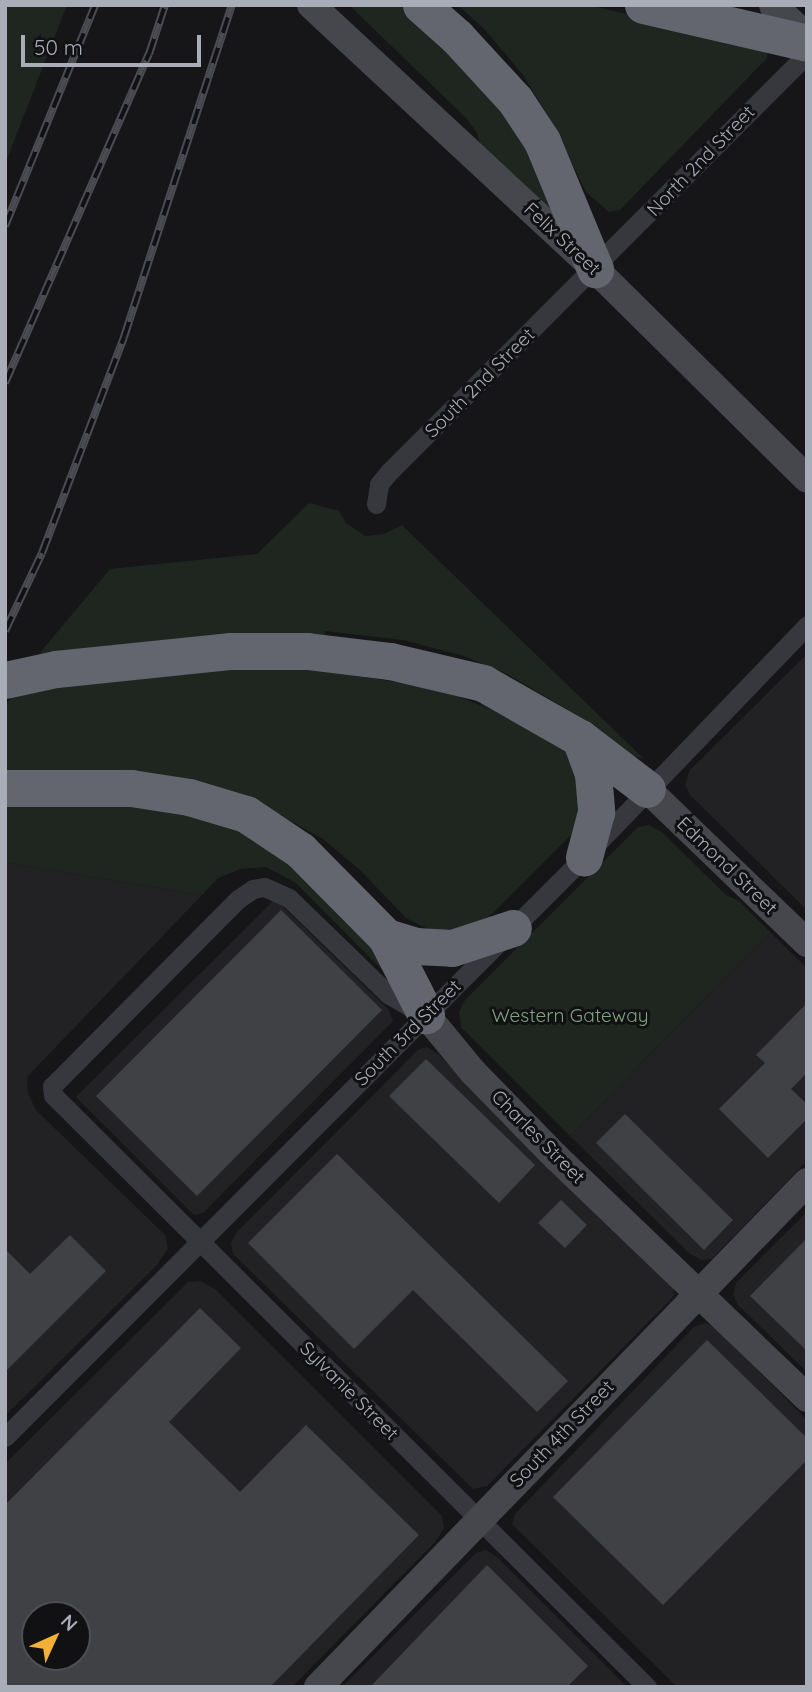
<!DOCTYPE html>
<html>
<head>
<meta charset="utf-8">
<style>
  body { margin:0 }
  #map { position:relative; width:812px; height:1692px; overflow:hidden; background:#161618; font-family:Quicksand,sans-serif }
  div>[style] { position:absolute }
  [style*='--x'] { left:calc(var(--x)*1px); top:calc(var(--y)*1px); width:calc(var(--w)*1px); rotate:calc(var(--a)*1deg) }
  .built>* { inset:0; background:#222225 }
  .green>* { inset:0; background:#1e261f }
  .building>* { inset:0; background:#404145 }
  .minor>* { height:19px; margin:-9.5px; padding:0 9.5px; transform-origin:9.5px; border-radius:9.5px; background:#37383d }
  .secondary>* { height:28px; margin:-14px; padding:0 14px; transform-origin:14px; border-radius:14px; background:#45474d }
  .motorway>* { height:37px; margin:-18.5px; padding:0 18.5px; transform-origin:18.5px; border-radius:18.5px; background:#63666e }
  .rail>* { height:8px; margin-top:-4px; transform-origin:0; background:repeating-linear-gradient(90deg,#111113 0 16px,#4a4c52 0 32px); box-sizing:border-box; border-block:2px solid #4a4c52 }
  span { translate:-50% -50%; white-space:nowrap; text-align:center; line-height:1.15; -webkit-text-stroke:6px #111113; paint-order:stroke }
  .street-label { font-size:19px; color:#a8adb8 }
  .park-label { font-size:19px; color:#7fa381 }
  .frame { position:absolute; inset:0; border:7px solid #a8adb8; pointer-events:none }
  .north { position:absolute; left:21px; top:1601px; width:70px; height:70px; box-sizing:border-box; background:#111113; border:2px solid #4d4f55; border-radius:50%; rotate:45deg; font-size:19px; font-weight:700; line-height:28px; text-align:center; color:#a8adb8 }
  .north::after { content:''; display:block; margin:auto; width:24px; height:32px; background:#f2b134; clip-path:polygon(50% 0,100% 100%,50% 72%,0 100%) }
  .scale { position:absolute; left:21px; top:35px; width:180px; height:32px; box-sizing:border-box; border:4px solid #a8adb8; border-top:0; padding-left:9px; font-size:21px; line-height:24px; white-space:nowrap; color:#a8adb8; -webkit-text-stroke:5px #111113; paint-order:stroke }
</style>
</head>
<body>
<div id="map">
  <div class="built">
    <i style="clip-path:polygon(807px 654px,807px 910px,690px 795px,685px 784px,690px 770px)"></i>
    <i style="clip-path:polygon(5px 862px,202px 895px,27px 1077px,28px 1093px,36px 1110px,165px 1235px,168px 1249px,156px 1266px,5px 1416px)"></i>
    <i style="clip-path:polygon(275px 899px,389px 1010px,393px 1021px,203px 1213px,194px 1215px,76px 1097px)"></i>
    <i style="clip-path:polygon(770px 932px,807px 968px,807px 1161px,712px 1259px,702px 1260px,690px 1254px,570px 1136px)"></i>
    <i style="clip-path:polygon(427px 1047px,438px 1054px,673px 1285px,674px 1296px,487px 1486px,473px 1489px,233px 1254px,231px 1243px,237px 1232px,418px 1050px)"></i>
    <i style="clip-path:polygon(807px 1212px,807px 1372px,738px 1305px,733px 1294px,736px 1283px)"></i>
    <i style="clip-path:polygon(evenodd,200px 1281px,215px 1289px,442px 1516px,444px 1528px,436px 1541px,292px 1687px,5px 1687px,5px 1464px,188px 1282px,200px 1281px,35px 1615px,77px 1615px,77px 1657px,35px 1657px,35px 1615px)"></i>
    <i style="clip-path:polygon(706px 1323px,718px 1330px,807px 1420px,807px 1687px,677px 1687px,512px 1524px,515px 1514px,694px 1327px)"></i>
    <i style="clip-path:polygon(486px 1550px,497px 1557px,627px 1687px,342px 1687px,476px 1553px)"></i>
  </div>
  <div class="green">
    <i style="clip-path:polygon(5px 5px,67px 5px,5px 164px)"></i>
    <i style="clip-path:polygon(349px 5px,403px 5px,436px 32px,518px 130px,579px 246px,483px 154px,477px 133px,467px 119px)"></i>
    <i style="clip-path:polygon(458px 5px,588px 5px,762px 45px,768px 49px,767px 58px,620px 210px,609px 212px,586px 192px,553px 124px,523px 75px,485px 30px)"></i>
    <i style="clip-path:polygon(309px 503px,339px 511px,346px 523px,365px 536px,384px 534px,402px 525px,644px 759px,628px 754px,565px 708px,507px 674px,464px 656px,403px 640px,325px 631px,322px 671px,437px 688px,500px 713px,564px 743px,585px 790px,571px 835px,493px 913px,474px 928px,446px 933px,426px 928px,406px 918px,360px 870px,323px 839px,280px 815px,401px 989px,296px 883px,266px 867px,240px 869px,217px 879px,202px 895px,5px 862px,5px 707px,43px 649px,110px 569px,257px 554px)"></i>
    <i style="clip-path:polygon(649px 825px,662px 832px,726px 895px,739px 901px,770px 932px,570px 1136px,461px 1027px,459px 1012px,465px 1000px,638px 827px)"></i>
  </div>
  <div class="building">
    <i style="clip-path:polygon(281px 910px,382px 1010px,197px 1196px,96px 1096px)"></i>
    <i style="clip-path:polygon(807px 1003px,807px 1073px,791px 1089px,807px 1104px,807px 1119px,768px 1158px,719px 1109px,765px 1063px,756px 1055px)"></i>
    <i style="clip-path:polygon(426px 1059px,535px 1165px,499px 1203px,389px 1096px)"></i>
    <i style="clip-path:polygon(625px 1114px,733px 1220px,704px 1250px,596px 1143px)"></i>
    <i style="clip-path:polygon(337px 1154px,568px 1381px,537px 1412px,413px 1290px,354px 1349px,248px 1243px)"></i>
    <i style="clip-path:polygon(561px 1200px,587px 1225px,565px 1248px,538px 1223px)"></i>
    <i style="clip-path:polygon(70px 1235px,106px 1271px,5px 1372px,5px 1249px,30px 1274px)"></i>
    <i style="clip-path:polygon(807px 1238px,807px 1351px,750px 1296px)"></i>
    <i style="clip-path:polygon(evenodd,200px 1308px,241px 1348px,169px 1422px,240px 1492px,306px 1425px,419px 1535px,270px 1687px,5px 1687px,5px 1505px,200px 1308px,35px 1615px,77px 1615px,77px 1657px,35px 1657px,35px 1615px)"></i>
    <i style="clip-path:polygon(707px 1340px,807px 1438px,807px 1460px,663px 1605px,553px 1497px)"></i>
    <i style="clip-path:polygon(487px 1565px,588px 1666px,567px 1687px,370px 1687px)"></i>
  </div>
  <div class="minor">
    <i style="--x:376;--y:504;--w:20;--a:-81"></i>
    <i style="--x:379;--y:484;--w:17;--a:-50"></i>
    <i style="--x:390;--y:471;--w:590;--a:-45"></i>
    <i style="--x:419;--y:1012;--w:36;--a:-150"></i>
    <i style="--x:388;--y:994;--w:138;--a:-135.9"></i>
    <i style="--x:289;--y:898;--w:27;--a:-156"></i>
    <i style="--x:264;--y:887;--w:11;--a:170"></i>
    <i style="--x:253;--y:889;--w:18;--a:146"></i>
    <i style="--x:238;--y:899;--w:264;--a:134.8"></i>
    <i style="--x:52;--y:1086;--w:9;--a:84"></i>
    <i style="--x:53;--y:1095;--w:839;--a:44.9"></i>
    <i style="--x:5;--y:1437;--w:820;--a:-45.05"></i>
    <i style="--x:584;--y:857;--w:322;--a:-46.1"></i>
  </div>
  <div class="secondary">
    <i style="--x:311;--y:5;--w:388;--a:42.9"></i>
    <i style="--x:595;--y:269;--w:298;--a:44.7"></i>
    <i style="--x:773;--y:5;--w:47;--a:43.3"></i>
    <i style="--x:647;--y:789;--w:222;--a:43.9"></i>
    <i style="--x:426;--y:1015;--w:74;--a:50.5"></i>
    <i style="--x:473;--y:1072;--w:119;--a:45.7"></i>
    <i style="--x:556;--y:1157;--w:348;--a:43.8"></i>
    <i style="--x:318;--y:1687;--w:703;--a:-45.92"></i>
  </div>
  <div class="motorway">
    <i style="--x:421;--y:5;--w:48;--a:41.6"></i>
    <i style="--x:457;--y:37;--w:86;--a:47.4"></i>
    <i style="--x:515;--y:100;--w:49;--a:56.6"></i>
    <i style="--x:542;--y:141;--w:139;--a:67.5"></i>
    <i style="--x:643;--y:5;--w:168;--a:13"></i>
    <i style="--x:5;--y:680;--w:52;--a:-12.2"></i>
    <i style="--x:56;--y:669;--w:176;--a:-5.9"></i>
    <i style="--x:231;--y:651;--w:76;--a:0"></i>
    <i style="--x:307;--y:651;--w:84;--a:6.9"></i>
    <i style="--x:390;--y:661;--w:96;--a:13.3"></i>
    <i style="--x:483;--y:683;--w:112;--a:29.6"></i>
    <i style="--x:580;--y:738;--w:84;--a:37.3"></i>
    <i style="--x:580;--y:738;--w:38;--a:70"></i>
    <i style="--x:593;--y:774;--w:38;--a:85"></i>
    <i style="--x:596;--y:812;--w:47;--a:104.9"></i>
    <i style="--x:5;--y:788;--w:126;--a:0"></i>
    <i style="--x:131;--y:788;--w:59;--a:8.8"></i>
    <i style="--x:189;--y:797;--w:59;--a:16.6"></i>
    <i style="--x:246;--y:814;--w:65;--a:33.7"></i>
    <i style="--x:300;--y:850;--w:122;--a:45.3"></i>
    <i style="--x:386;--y:937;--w:88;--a:62.9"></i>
    <i style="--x:386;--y:937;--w:31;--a:17"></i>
    <i style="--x:416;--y:946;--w:36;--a:3"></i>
    <i style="--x:452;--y:948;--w:64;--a:-18.2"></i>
  </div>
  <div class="rail">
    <i style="--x:5;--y:226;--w:239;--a:-67.8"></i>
    <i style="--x:5;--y:383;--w:359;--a:-66.4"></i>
    <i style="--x:149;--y:54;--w:52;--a:-71.9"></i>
    <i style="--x:5;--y:631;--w:86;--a:-64.6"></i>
    <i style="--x:42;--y:553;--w:231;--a:-69.2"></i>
    <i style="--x:124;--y:337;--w:349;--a:-72"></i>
  </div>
  <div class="street-label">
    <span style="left:701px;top:161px;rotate:-46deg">North 2nd Street</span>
    <span style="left:562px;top:239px;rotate:43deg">Felix Street</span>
    <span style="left:480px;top:383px;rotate:-45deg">South 2nd Street</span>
    <span style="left:727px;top:866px;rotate:44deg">Edmond Street</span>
    <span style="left:408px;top:1033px;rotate:-45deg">South 3rd Street</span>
    <span style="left:538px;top:1137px;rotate:45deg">Charles Street</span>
    <span style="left:349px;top:1391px;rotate:45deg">Sylvanie Street</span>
    <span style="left:562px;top:1434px;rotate:-46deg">South 4th Street</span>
  </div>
  <div class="park-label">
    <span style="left:570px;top:1016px">Western Gateway</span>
  </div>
  <div class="frame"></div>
  <div class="north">N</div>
  <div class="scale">50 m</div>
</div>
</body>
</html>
